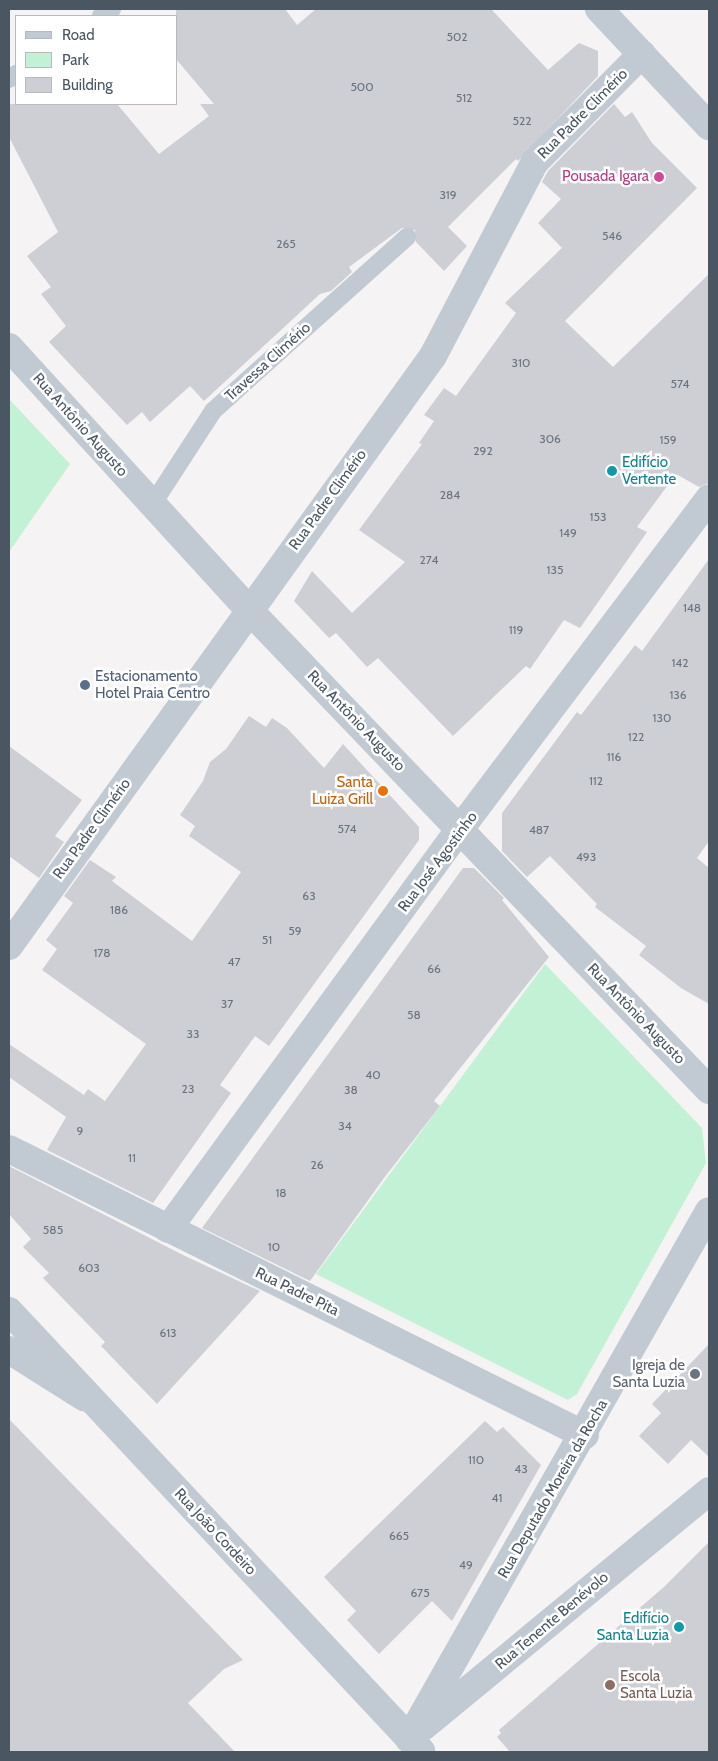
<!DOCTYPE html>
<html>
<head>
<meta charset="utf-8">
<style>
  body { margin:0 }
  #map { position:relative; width:718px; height:1761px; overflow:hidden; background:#f5f3f3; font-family:Cabin,sans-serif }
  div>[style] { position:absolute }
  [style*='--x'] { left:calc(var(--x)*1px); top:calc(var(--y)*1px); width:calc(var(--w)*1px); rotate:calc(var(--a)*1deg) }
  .green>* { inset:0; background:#c3f1d5 }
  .building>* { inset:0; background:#cdcfd5 }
  .service>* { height:18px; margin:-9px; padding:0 9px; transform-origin:9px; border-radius:9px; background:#c1cad2 }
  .minor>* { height:28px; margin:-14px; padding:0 14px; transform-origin:14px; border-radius:14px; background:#c1cad2 }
  .tertiary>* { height:28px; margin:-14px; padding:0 14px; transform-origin:14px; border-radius:14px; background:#c1cad2 }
  .dots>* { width:14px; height:14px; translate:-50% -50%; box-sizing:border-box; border:2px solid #fff; border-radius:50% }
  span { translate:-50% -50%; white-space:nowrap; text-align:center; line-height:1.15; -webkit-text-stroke:5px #fff; paint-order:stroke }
  .number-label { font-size:12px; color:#6b747e }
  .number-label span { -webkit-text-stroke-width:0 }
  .street-label { font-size:15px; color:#4a5661 }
  .hotel-label { font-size:15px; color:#b23c85 }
  .right { translate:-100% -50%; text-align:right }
  .culture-label { font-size:15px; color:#0d838f }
  .left { translate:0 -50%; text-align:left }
  .service-label { font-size:15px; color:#4e5e75 }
  .food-label { font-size:15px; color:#c56008 }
  .worship-label { font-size:15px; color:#5b616d }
  .education-label { font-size:15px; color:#785e54 }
  .frame { position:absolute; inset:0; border:10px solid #4a5661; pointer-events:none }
  .legend { position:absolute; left:15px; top:15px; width:162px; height:90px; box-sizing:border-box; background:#fff; border:1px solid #b7bbc0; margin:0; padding:6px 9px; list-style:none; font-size:15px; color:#4a5661 }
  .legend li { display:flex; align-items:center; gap:10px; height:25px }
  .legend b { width:25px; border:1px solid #b7bbc0 }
</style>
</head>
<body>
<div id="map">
  <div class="green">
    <i style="clip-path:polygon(9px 399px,70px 464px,9px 552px)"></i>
    <i style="clip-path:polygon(545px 964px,702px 1128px,706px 1163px,577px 1394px,568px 1400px,316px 1274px)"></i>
  </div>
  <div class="building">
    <i style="clip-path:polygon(176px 9px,285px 9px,297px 25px,316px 9px,491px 9px,548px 70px,579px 43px,598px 51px,598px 76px,518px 161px,516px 159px,448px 227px,467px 246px,444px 271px,416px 242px,415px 230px,402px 228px,349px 267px,352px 272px,331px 291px,320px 294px,204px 401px,190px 386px,150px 422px,142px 412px,127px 425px,49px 342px,66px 326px,41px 294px,51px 287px,27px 256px,58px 232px,9px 137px,9px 104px,117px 104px,159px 154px,209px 116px,200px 104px,214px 104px,176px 59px)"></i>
    <i style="clip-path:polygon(614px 104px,625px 117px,632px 112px,652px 143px,697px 188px,565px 321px,613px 367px,709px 274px,709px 483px,699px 487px,676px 474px,637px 527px,647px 532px,580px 628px,564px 620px,530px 669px,526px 666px,453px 736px,378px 658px,367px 667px,336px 633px,329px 638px,294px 601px,312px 571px,352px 613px,405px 562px,359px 530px,422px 444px,419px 443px,434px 421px,424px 415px,444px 388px,456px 396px,516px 313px,505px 303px,562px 248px,538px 223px,561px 199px,542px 182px,548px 171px)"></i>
    <i style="clip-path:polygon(709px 559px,709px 841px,697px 858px,709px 868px,709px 1004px,681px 988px,639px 955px,646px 946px,595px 907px,597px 904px,550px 856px,527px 877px,502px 851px,502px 813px,577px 712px,581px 715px,635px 645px,642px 651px)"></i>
    <i style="clip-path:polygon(249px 716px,266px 727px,272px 718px,287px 728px,324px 768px,343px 744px,419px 827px,419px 840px,269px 1046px,255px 1036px,220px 1085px,231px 1093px,153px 1203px,47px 1150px,66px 1117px,9px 1077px,9px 1044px,84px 1095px,88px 1089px,105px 1101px,146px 1044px,42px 970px,57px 949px,46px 940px,73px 903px,64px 896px,90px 860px,116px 877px,112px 881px,192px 941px,241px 872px,189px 836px,195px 826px,180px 815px,203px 781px,210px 762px,226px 749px)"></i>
    <i style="clip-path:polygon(9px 746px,82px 800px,55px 836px,64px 842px,39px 878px,9px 856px)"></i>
    <i style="clip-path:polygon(463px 868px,474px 868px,504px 898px,502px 900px,549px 957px,434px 1101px,440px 1106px,384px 1178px,310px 1281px,202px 1228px)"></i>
    <i style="clip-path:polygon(9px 1166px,183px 1255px,260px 1291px,157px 1404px,101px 1346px,105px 1342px,43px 1278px,49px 1273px,23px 1247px,31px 1239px,9px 1214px)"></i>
    <i style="clip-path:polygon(709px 1344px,709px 1457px,691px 1440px,668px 1464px,639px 1436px,661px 1413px,652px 1404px)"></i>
    <i style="clip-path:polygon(9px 1419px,243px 1660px,224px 1669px,188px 1703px,235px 1752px,9px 1752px)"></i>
    <i style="clip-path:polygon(485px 1421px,497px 1432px,503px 1427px,541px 1465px,452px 1621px,432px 1601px,379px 1654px,347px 1620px,356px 1611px,324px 1577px)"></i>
    <i style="clip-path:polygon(709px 1542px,709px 1752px,510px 1752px,497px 1737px,501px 1733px,499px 1730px,665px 1586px)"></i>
  </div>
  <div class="service">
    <i style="--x:101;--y:16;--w:13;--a:-32"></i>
    <i style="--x:9;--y:79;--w:9;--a:-36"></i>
    <i style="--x:152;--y:505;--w:112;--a:-57"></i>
    <i style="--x:213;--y:411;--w:261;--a:-41.9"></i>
  </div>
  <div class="minor">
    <i style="--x:9;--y:946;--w:727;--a:-54.3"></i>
    <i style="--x:433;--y:356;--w:219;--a:-62.3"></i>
    <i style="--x:535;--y:162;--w:152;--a:-45.3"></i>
    <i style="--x:9;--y:1149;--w:643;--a:26.41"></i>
    <i style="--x:168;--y:1229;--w:495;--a:-53.9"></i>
    <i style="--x:460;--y:829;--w:414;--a:-53"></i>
    <i style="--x:9;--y:1350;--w:89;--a:32.1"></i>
  </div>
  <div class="tertiary">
    <i style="--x:599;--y:9;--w:161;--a:46.8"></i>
    <i style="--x:9;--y:347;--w:356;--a:47.6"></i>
    <i style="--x:249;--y:610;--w:665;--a:46.22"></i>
    <i style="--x:9;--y:1311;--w:603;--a:46.88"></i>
    <i style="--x:423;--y:1727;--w:371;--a:-39.5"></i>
    <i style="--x:409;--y:1739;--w:607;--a:-60.4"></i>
  </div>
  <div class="dots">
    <i style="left:659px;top:177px;background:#d1479c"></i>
    <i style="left:612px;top:471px;background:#0f9aa8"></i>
    <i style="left:85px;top:685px;background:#5c6f8a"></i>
    <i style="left:383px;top:791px;background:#e8710a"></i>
    <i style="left:695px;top:1374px;background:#6b7280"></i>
    <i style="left:679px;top:1627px;background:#0f9aa8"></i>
    <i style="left:610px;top:1685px;background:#8d6e63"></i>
  </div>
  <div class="number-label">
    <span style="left:457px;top:37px">502</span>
    <span style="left:362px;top:87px">500</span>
    <span style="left:464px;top:98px">512</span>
    <span style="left:522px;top:121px">522</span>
    <span style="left:448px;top:195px">319</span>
    <span style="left:612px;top:236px">546</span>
    <span style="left:286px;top:244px">265</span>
    <span style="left:521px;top:363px">310</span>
    <span style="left:680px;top:384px">574</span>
    <span style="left:550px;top:439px">306</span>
    <span style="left:668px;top:440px">159</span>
    <span style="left:483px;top:451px">292</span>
    <span style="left:450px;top:495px">284</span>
    <span style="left:598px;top:517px">153</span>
    <span style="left:568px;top:533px">149</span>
    <span style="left:429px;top:560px">274</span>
    <span style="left:555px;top:570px">135</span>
    <span style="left:692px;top:608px">148</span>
    <span style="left:516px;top:630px">119</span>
    <span style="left:680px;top:663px">142</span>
    <span style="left:678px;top:695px">136</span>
    <span style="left:662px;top:718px">130</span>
    <span style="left:636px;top:737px">122</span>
    <span style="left:614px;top:757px">116</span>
    <span style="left:596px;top:781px">112</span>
    <span style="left:347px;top:829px">574</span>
    <span style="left:539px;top:830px">487</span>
    <span style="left:586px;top:857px">493</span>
    <span style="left:309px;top:896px">63</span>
    <span style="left:119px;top:910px">186</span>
    <span style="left:295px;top:931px">59</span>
    <span style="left:267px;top:940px">51</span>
    <span style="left:102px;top:953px">178</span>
    <span style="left:234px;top:962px">47</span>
    <span style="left:434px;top:969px">66</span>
    <span style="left:227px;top:1004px">37</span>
    <span style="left:414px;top:1015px">58</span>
    <span style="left:193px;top:1034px">33</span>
    <span style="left:373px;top:1075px">40</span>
    <span style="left:188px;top:1089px">23</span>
    <span style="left:351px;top:1090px">38</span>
    <span style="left:345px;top:1126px">34</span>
    <span style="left:80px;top:1131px">9</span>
    <span style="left:132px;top:1158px">11</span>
    <span style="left:317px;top:1165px">26</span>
    <span style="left:281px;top:1193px">18</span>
    <span style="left:53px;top:1230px">585</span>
    <span style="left:274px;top:1247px">10</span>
    <span style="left:89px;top:1268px">603</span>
    <span style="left:168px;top:1333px">613</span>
    <span style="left:476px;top:1460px">110</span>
    <span style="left:521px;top:1469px">43</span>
    <span style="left:497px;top:1498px">41</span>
    <span style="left:399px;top:1536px">665</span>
    <span style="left:466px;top:1565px">49</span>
    <span style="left:420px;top:1593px">675</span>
  </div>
  <div class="street-label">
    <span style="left:583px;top:114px;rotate:-45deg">Rua Padre Climério</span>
    <span style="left:268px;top:362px;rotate:-42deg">Travessa Climério</span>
    <span style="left:80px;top:425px;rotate:48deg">Rua Antônio Augusto</span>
    <span style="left:328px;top:500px;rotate:-54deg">Rua Padre Climério</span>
    <span style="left:356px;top:721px;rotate:46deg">Rua Antônio Augusto</span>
    <span style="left:92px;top:829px;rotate:-54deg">Rua Padre Climério</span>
    <span style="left:438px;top:862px;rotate:-53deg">Rua José Agostinho</span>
    <span style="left:636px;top:1014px;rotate:46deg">Rua Antônio Augusto</span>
    <span style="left:297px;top:1292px;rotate:26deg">Rua Padre Pita</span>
    <span style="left:553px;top:1489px;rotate:-60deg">Rua Deputado Moreira da Rocha</span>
    <span style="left:215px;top:1532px;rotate:47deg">Rua João Cordeiro</span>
    <span style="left:552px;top:1621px;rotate:-40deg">Rua Tenente Benévolo</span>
  </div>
  <div class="hotel-label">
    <span class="right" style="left:649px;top:177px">Pousada Igara</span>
  </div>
  <div class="culture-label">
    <span class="left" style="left:622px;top:471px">Edifício<br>Vertente</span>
    <span class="right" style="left:669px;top:1627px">Edifício<br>Santa Luzia</span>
  </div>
  <div class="service-label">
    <span class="left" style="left:95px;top:685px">Estacionamento<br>Hotel Praia Centro</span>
  </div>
  <div class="food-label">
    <span class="right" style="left:373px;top:791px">Santa<br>Luiza Grill</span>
  </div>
  <div class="worship-label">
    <span class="right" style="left:685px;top:1374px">Igreja de<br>Santa Luzia</span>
  </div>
  <div class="education-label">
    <span class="left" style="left:620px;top:1685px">Escola<br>Santa Luzia</span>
  </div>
  <div class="frame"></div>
  <ul class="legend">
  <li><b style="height:6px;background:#c1cad2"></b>Road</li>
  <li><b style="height:14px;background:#c3f1d5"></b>Park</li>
  <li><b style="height:14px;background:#cdcfd5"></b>Building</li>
  </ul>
</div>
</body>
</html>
